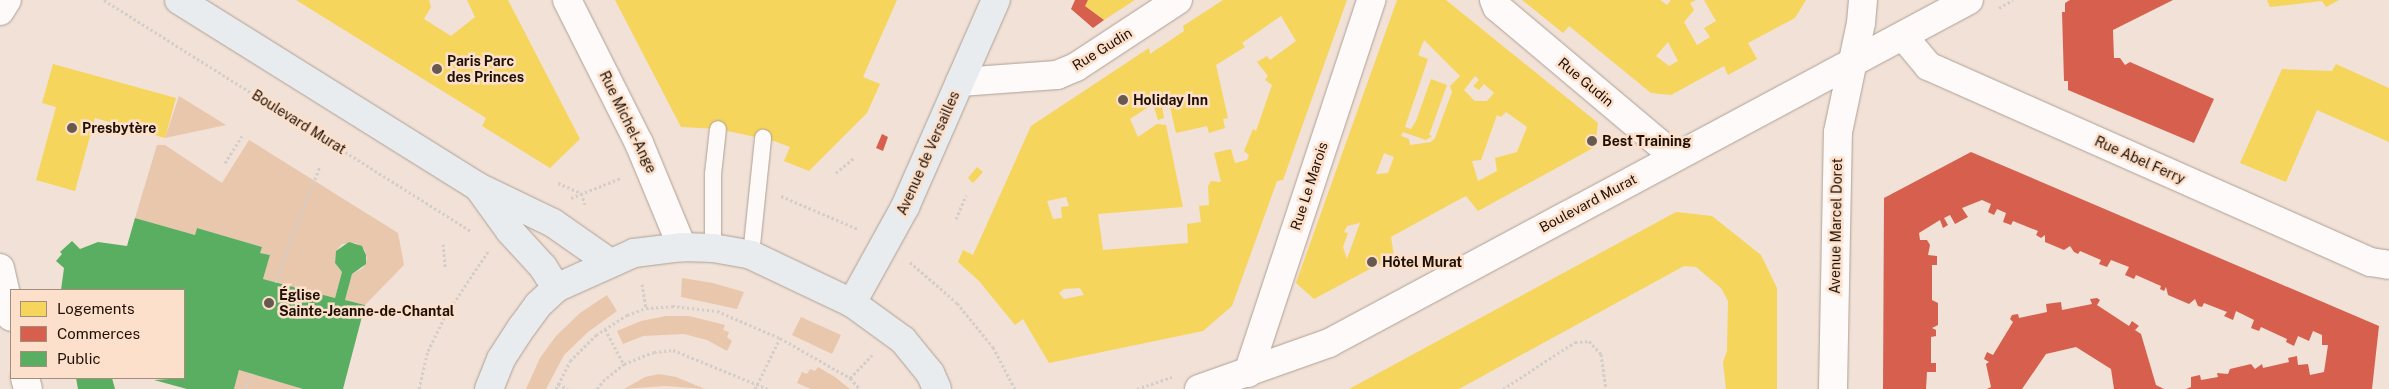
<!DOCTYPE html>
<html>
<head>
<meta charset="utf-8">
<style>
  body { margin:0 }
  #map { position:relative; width:2389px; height:389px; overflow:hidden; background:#f1e1d6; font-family:"Public Sans",sans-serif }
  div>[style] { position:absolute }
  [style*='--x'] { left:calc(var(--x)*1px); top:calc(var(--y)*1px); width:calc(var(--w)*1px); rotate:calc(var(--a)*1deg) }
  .green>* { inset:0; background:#e9c7ad }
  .homes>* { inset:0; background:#f6d55c }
  .shops>* { inset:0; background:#d6604d }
  .public>* { inset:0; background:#5aae61 }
  .path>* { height:3px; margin-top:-1.5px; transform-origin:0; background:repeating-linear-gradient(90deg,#d3ceca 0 2.5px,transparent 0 5px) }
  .roads { filter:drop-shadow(0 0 1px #aea095) drop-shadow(0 0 1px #aea095) }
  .service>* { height:16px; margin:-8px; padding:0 8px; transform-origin:8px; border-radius:8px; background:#fdfaf9 }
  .minor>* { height:28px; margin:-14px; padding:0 14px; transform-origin:14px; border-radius:14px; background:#fdfaf9 }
  .secondary>* { height:28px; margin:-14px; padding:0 14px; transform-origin:14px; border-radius:14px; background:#fdfaf9 }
  .primary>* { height:28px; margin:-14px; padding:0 14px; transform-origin:14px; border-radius:14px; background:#e8ecee }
  .dots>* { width:14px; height:14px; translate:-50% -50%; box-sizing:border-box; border:2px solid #fce0cb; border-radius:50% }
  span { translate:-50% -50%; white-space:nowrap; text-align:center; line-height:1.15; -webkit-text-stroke:5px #fce0cb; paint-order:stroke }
  .street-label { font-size:14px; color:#1f1004 }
  .poi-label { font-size:14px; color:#1f1004; font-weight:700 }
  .left { translate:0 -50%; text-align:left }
  .legend { position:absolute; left:10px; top:289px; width:175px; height:90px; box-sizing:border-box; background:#fce0cb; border:1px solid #a48d7b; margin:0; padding:6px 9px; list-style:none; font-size:15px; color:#1f1004 }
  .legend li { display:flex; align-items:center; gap:10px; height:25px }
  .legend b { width:25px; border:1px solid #a48d7b }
</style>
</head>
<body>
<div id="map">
  <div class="green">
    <i style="clip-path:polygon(179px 96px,226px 125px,165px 138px)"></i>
    <i style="clip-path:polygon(249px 140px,398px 233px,404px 265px,365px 305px,345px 300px,352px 274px,363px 268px,367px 259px,365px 250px,356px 243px,342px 244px,336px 251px,335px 263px,342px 272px,335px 298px,263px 279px,270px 255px,260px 253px,261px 247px,197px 228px,195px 235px,135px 218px,157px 145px,165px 145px,222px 183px)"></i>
    <i style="clip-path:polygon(682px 278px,713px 283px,744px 292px,737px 309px,681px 297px)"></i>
    <i style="clip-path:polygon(607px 295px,617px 311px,588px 332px,564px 355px,546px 389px,526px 389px,540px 358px,556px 336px,580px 313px)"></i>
    <i style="clip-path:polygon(666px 316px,689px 316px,725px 325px,723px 330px,729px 332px,727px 337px,732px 341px,727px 351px,707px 340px,684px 334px,643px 336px,623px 344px,617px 331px,641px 321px)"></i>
    <i style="clip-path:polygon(801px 317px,841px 335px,832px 354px,792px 335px)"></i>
    <i style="clip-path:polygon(818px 367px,835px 377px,850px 389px,811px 389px,797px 383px,802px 372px,807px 374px,810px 369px,815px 371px)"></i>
    <i style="clip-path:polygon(239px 370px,303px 389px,234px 389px)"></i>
    <i style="clip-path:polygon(659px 374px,676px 377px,705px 389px,665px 386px,624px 389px,645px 377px)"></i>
  </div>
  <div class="homes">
    <i style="clip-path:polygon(296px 0,429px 0,431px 7px,424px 19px,451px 36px,475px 17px,467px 0,508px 0,580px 139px,550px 168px,482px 126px,486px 118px)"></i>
    <i style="clip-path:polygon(615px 0,897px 0,863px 77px,880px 84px,867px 113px,809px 171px,784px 161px,790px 147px,774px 141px,718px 129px,681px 127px)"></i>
    <i style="clip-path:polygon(1088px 0,1135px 0,1104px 20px,1085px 6px)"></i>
    <i style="clip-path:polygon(evenodd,1223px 0,1347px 0,1283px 180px,1277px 181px,1232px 306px,1203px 331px,1049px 363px,1023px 319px,1015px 325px,979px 281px,958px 262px,963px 250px,973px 255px,1031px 126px,1149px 48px,1150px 54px,1184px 31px,1183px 26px,1223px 0,1281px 16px,1296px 41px,1270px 60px,1267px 56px,1257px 62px,1268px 76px,1265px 80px,1272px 85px,1256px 131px,1253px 129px,1244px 151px,1249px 155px,1247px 160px,1235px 163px,1231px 149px,1214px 153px,1221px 182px,1211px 181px,1208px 186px,1209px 205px,1199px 206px,1201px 222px,1187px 224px,1188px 243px,1103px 250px,1098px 214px,1183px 207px,1166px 125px,1157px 124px,1138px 137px,1130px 119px,1153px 104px,1158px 120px,1164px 118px,1161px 100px,1168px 98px,1176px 133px,1207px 126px,1209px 133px,1225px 128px,1223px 119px,1228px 118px,1216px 65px,1245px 47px,1242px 43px,1281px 16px,1223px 0,1066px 197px,1069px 206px,1061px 207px,1062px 218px,1053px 219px,1047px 201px,1066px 197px,1223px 0,1080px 288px,1084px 295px,1064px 299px,1059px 293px,1064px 289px,1080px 288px)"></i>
    <i style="clip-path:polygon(evenodd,1397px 0,1446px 0,1598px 123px,1595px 147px,1478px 211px,1466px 196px,1449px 205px,1391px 237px,1394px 256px,1314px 299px,1296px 283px,1397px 0,1424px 40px,1460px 76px,1450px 86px,1452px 92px,1435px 138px,1431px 142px,1410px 145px,1409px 139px,1401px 136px,1403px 132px,1426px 140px,1432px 136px,1429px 135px,1447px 85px,1431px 79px,1416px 121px,1411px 129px,1405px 127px,1428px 59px,1418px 55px,1424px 40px,1397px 0,1475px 76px,1479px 80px,1473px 86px,1479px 90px,1484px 84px,1494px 93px,1487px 101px,1475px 101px,1464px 90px,1475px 76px,1397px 0,1506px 112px,1527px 127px,1517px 152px,1495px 158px,1497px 171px,1478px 181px,1472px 161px,1481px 160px,1497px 115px,1501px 117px,1506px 112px,1397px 0,1384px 153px,1394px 157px,1388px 173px,1376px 174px,1384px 153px,1397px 0,1360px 223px,1347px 259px,1343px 247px,1348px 233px,1344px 232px,1347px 226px,1360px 223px)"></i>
    <i style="clip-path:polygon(evenodd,1522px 0,1660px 0,1667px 5px,1671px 0,1696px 0,1690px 3px,1694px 10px,1684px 22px,1697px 45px,1710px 37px,1704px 28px,1716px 21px,1704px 0,1806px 0,1795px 18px,1748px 43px,1757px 59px,1728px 75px,1724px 66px,1671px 95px,1651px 93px,1569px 26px,1563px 33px,1522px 0,1668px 42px,1678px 61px,1669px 66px,1656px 56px,1668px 42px)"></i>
    <i style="clip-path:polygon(2267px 0,2339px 0,2326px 7px,2322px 1px,2270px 7px)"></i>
    <i style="clip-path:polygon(53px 64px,176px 98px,165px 138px,95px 118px,75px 191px,36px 180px,56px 107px,42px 103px)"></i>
    <i style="clip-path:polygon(2336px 64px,2389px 88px,2389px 142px,2317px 110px,2286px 182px,2240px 163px,2282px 69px,2332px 71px)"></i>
    <i style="clip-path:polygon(977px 167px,983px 172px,973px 183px,968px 178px)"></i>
    <i style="clip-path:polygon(1676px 212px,1712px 216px,1761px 255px,1777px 288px,1777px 389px,1726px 389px,1723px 362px,1727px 351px,1728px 301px,1721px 288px,1696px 267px,1684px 266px,1459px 389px,1349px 389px)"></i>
  </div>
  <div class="shops">
    <i style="clip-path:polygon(1075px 0,1088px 0,1085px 6px,1104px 20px,1093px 28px,1071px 9px)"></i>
    <i style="clip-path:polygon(2070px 0,2173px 0,2113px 30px,2114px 58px,2120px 58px,2125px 65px,2130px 62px,2214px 99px,2194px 143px,2068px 90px,2068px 81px,2064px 81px,2062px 12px,2065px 12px,2065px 3px)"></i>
    <i style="clip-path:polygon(882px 134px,888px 137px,883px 151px,876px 148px)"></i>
    <i style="clip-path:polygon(1971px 152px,2379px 326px,2372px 389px,2186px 389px,2191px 387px,2191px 377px,2200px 375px,2201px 380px,2218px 377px,2217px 373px,2228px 374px,2230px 369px,2251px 364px,2255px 369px,2262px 364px,2263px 368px,2289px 362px,2288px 358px,2297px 356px,2298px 365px,2308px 364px,2310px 375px,2324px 372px,2328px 345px,2322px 345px,2322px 335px,2313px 331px,2309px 341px,2298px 336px,2294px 346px,2286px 342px,2287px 339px,2261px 327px,2259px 331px,2251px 328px,2254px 320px,2236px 311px,2233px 320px,2224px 316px,2227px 312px,2204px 303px,2202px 307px,2198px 306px,2195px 299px,2189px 304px,2168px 295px,2166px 287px,2164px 291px,2160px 289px,2161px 286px,2136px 275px,2134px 279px,2125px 275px,2129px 267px,2111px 260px,2107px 267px,2099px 264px,2101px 260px,2080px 251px,2078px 254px,2074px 252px,2070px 246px,2064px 250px,2045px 242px,2045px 235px,2041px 238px,2036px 235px,2038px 231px,2013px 221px,2011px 225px,2003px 222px,2006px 213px,1997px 209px,1994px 215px,1988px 212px,1991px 204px,1982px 200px,1962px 208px,1968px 217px,1955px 224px,1950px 215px,1944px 218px,1948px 225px,1943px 228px,1940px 220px,1919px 233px,1920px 240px,1927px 240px,1930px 245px,1928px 255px,1937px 256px,1937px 265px,1932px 265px,1932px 300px,1938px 303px,1938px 325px,1932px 328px,1936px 330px,1936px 336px,1931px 337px,1931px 363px,1936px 363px,1936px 372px,1927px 372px,1926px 389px,1883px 389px,1884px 198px)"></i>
    <i style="clip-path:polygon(2097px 298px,2100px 300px,2097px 305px,2129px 326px,2132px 321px,2139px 326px,2135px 330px,2141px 334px,2156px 385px,2164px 389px,2114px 389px,2111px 369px,2076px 347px,2046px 354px,2022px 389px,1987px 389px,1991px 387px,1986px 364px,1989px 362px,1984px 359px,1987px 352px,1993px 355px,2013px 322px,2010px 319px,2012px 315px,2018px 314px,2019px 318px,2047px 312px,2046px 304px,2061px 302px,2062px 310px,2092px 304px,2090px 299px)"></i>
  </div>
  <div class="public">
    <i style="clip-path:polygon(135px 218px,195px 235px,197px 228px,262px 247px,260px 253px,270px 255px,263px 279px,335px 298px,342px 272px,335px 263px,336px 251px,349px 242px,362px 246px,366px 255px,366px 264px,352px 274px,345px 300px,365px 305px,343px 389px,303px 389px,239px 370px,234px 389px,187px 389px,154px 380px,184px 378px,184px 290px,61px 290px,64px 268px,56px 261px,62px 254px,60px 252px,72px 241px,80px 249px,98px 242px,127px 246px)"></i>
    <i style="clip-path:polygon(76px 378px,112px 378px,115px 389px,78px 389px)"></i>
  </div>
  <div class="path">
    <i style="--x:104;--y:0;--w:434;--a:32.2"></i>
    <i style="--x:1999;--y:8;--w:16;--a:-30"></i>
    <i style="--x:225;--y:163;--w:32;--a:-58"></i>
    <i style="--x:836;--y:173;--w:23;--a:-40"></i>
    <i style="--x:558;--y:183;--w:25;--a:23"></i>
    <i style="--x:581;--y:193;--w:12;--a:70"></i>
    <i style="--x:781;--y:196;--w:84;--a:23.2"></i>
    <i style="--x:571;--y:198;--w:54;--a:-21.8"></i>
    <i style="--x:956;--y:219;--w:26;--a:-67"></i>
    <i style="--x:443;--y:244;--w:23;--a:85"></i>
    <i style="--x:910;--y:262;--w:62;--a:41.1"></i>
    <i style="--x:957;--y:303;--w:57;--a:50.7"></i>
    <i style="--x:993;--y:347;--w:47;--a:62.4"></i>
    <i style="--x:275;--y:282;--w:124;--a:-68.8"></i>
    <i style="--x:642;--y:284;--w:24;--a:81"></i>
    <i style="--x:605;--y:329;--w:40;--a:62"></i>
    <i style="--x:850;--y:378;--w:32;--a:-46"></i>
    <i style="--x:558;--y:384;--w:11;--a:27"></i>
    <i style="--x:246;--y:389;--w:16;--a:-72"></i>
    <i style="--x:419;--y:389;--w:39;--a:-77"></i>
    <i style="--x:428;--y:351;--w:39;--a:-64"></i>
    <i style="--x:445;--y:316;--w:79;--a:-56.3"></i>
    <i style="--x:556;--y:389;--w:31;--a:-63"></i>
    <i style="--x:570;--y:361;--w:37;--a:-45"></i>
    <i style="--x:596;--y:335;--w:37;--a:-33"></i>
    <i style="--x:627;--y:315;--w:20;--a:-20"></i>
    <i style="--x:646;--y:308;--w:26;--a:-4"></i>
    <i style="--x:672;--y:306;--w:45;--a:6.3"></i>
    <i style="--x:717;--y:311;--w:69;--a:23.2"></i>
    <i style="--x:780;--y:338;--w:81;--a:29.7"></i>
    <i style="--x:850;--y:378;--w:15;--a:48"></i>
    <i style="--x:597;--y:389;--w:10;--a:-53"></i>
    <i style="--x:603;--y:381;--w:27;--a:-39"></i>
    <i style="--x:624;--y:364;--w:32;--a:-22"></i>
    <i style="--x:654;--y:352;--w:19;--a:-6"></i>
    <i style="--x:673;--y:350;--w:103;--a:22.3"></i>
    <i style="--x:755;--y:389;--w:57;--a:-63.9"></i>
    <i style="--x:1137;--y:389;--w:37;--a:-19"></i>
    <i style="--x:1503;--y:389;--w:86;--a:-33.1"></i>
    <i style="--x:1575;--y:342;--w:14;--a:-4"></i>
    <i style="--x:1589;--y:341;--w:18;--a:47"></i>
    <i style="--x:1601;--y:354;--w:35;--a:82"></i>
  </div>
  <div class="roads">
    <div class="service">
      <i style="--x:713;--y:248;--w:74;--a:-90"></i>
      <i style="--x:713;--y:174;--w:45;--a:-83.7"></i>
      <i style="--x:751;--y:255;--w:118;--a:-84.1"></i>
    </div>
    <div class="minor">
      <i style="--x:567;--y:0;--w:160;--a:63.3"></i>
      <i style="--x:639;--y:143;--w:113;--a:67.5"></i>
      <i style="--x:1494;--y:0;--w:8;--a:67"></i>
      <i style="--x:1497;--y:7;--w:233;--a:40.1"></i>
      <i style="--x:0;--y:11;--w:13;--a:-58"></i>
      <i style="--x:1903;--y:36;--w:39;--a:50"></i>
      <i style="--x:1928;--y:66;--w:484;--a:23.9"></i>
      <i style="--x:2371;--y:262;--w:18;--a:9"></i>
      <i style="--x:960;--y:82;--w:97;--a:-4.1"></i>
      <i style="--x:1057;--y:75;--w:21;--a:-23"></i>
      <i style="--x:1076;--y:67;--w:122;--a:-33.3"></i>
      <i style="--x:0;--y:268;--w:50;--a:77.3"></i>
      <i style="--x:1248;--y:373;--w:393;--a:-71.7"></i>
      <i style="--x:25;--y:378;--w:11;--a:75"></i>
      <i style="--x:1833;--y:389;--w:257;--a:-88.9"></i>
      <i style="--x:1838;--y:132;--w:111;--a:-78.1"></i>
      <i style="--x:1861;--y:23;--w:23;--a:-85"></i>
    </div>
    <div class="secondary">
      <i style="--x:1199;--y:389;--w:138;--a:-19.5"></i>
      <i style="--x:1329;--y:343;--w:726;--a:-28.19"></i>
    </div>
    <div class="primary">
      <i style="--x:179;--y:0;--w:353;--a:32"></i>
      <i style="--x:478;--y:187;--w:83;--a:25.6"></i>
      <i style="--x:553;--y:223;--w:68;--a:34.9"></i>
      <i style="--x:479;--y:188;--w:53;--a:54.2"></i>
      <i style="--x:510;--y:231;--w:49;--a:47.5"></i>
      <i style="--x:543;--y:267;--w:25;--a:58"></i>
      <i style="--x:852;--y:303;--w:110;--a:-61.1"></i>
      <i style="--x:905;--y:207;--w:226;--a:-66.3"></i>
      <i style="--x:489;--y:389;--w:32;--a:-68"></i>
      <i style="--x:501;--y:359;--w:38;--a:-57"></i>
      <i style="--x:522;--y:327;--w:27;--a:-54"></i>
      <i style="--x:538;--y:305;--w:25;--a:-43"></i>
      <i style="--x:556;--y:288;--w:85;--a:-24.2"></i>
      <i style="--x:634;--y:253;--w:48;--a:-7.1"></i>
      <i style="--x:682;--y:247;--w:31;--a:2"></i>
      <i style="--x:713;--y:248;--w:39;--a:10"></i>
      <i style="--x:751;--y:255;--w:112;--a:25.4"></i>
      <i style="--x:852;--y:303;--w:63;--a:36"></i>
      <i style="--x:903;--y:340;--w:43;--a:50.7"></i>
      <i style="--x:930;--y:373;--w:17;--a:66"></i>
    </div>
  </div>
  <div class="dots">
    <i style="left:437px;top:69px;background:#68594e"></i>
    <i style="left:1123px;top:100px;background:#68594e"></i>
    <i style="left:72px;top:128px;background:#68594e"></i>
    <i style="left:1592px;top:141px;background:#68594e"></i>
    <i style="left:1372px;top:262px;background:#68594e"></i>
    <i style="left:269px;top:303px;background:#68594e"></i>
  </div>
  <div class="street-label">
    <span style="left:1102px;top:49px;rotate:-32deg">Rue Gudin</span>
    <span style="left:1586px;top:82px;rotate:40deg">Rue Gudin</span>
    <span style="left:299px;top:122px;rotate:32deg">Boulevard Murat</span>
    <span style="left:628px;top:122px;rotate:64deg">Rue Michel-Ange</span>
    <span style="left:928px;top:153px;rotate:-66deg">Avenue de Versailles</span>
    <span style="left:2140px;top:160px;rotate:24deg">Rue Abel Ferry</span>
    <span style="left:1309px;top:186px;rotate:-72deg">Rue Le Marois</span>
    <span style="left:1588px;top:203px;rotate:-28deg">Boulevard Murat</span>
    <span style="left:1836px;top:226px;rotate:-89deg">Avenue Marcel Doret</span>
  </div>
  <div class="poi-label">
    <span class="left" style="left:447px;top:69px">Paris Parc<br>des Princes</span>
    <span class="left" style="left:1133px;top:100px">Holiday Inn</span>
    <span class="left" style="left:82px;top:128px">Presbytère</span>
    <span class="left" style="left:1602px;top:141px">Best Training</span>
    <span class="left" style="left:1382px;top:262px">Hôtel Murat</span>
    <span class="left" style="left:279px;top:303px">Église<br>Sainte-Jeanne-de-Chantal</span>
  </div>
  <ul class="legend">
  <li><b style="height:14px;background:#f6d55c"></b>Logements</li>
  <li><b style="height:14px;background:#d6604d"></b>Commerces</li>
  <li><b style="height:14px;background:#5aae61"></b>Public</li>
  </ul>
</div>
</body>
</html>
